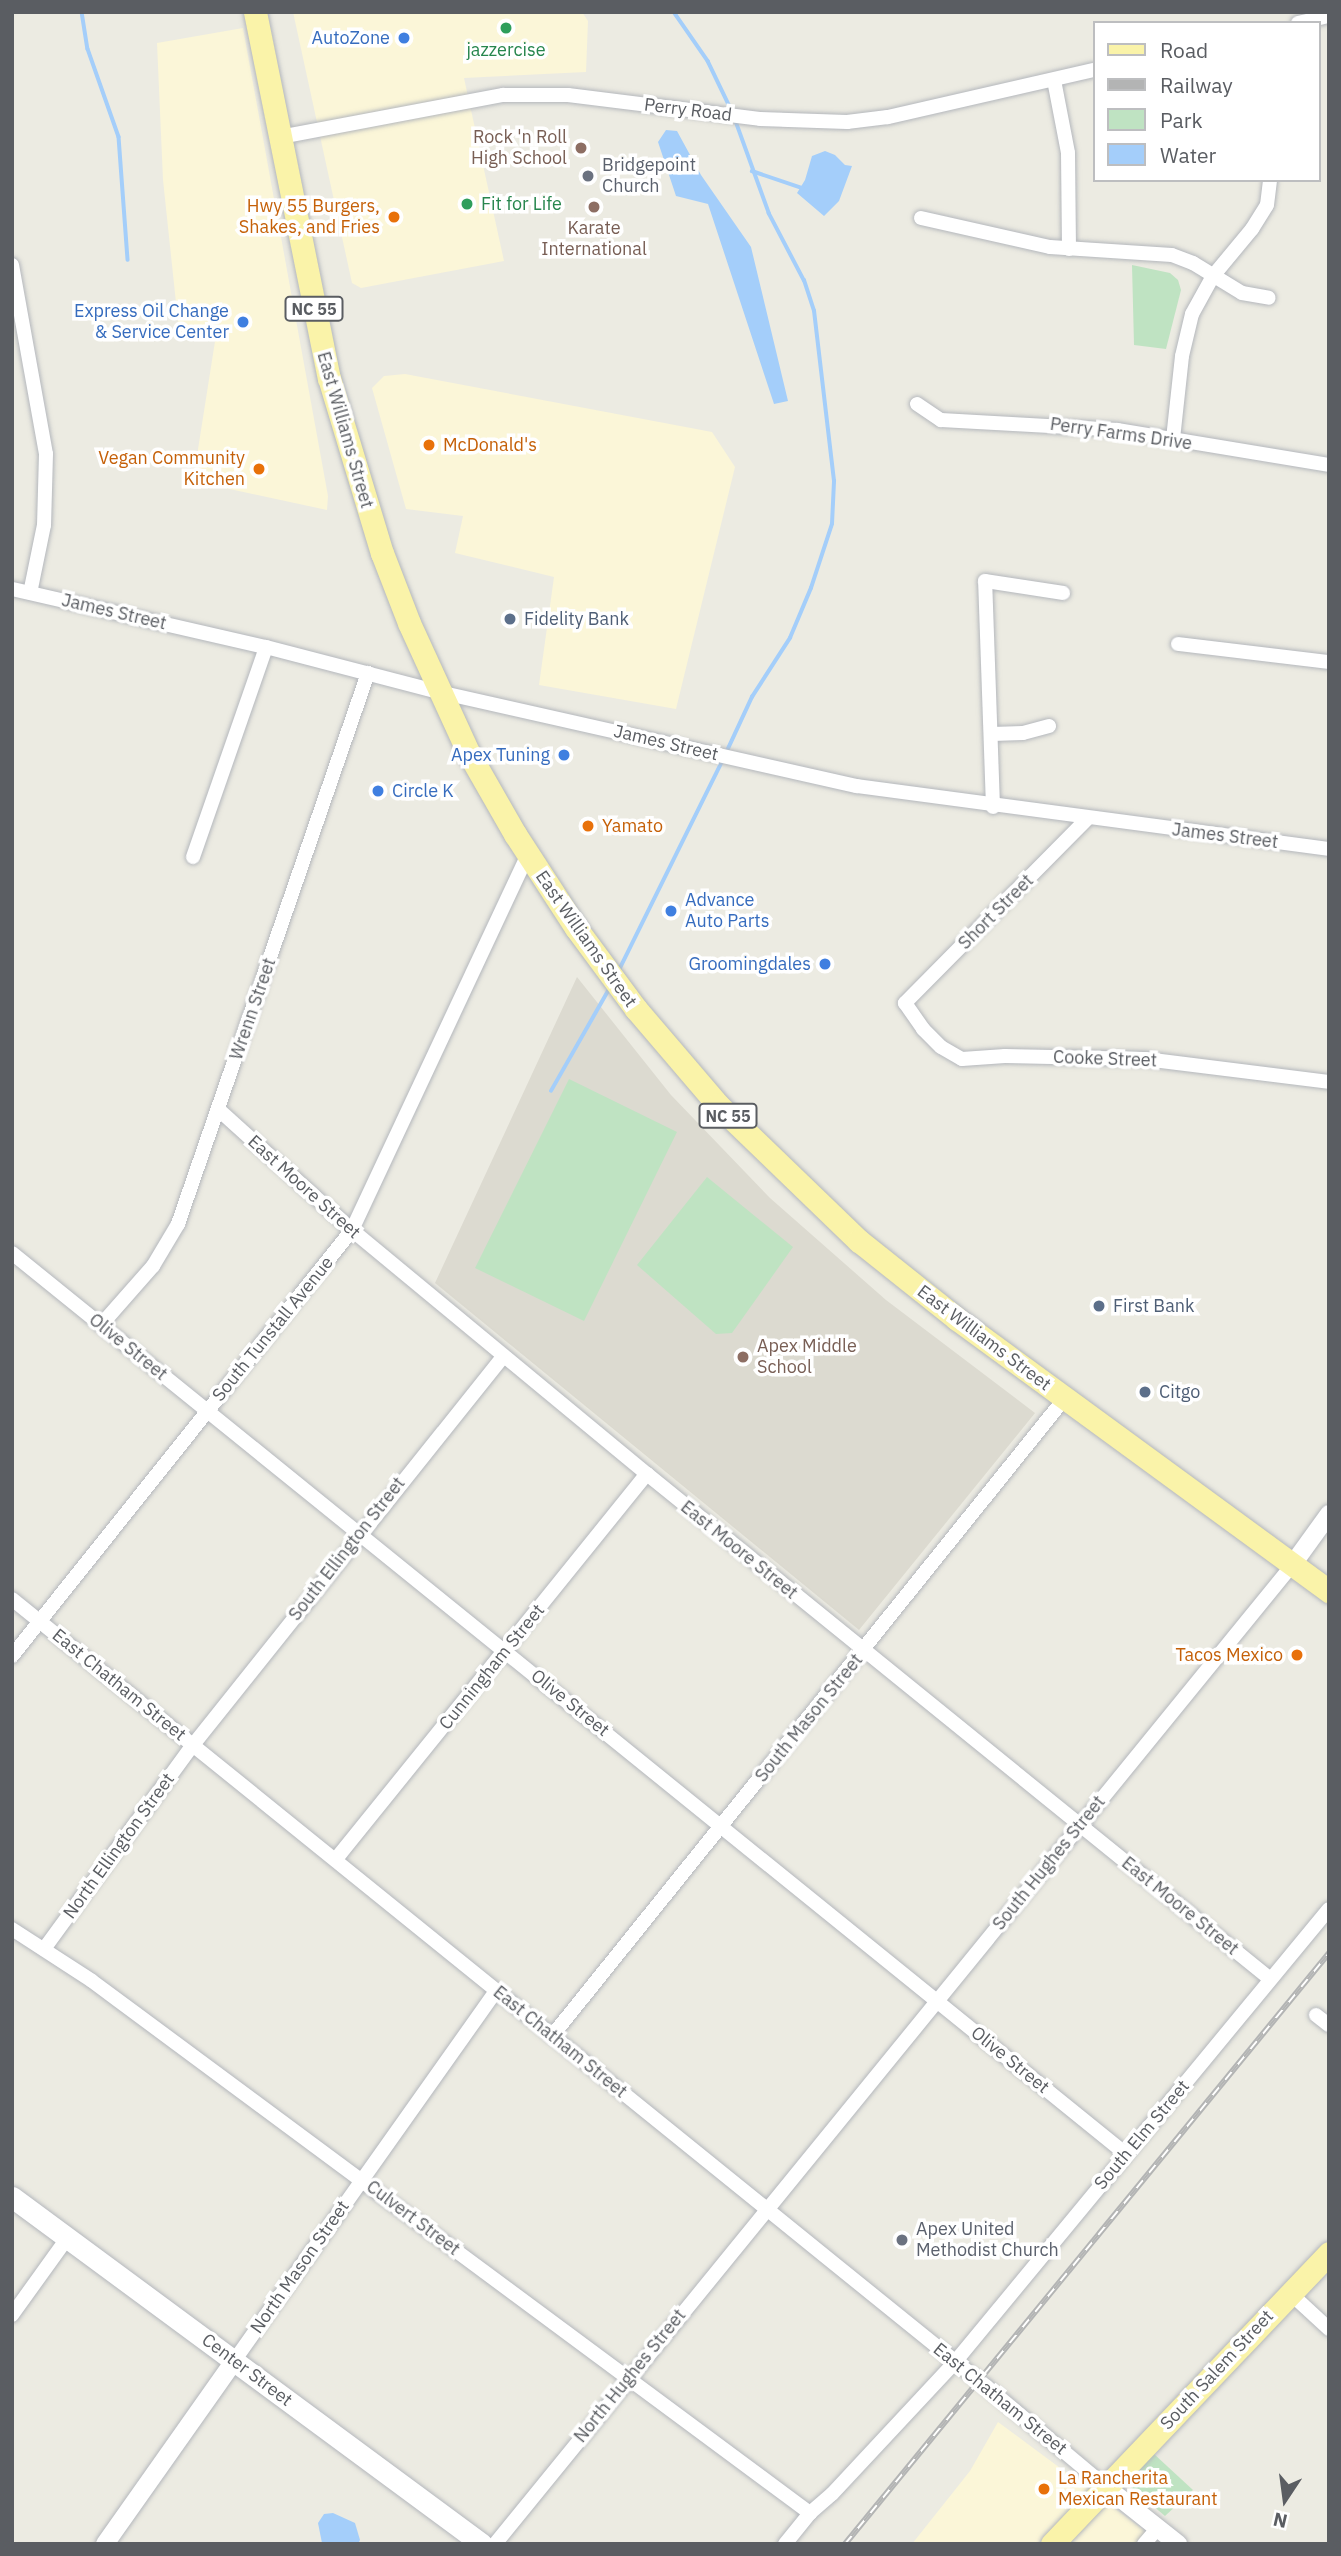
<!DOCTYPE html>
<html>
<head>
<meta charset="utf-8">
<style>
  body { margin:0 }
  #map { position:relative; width:1341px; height:2556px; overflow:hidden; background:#ecebe2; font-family:"IBM Plex Sans",sans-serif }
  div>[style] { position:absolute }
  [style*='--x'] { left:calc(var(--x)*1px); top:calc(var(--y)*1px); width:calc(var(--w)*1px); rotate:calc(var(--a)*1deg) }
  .commercial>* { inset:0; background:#fbf6d8 }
  .education>* { inset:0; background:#dcdad0 }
  .green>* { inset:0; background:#bfe3c2 }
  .water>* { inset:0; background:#a4cefa }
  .stream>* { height:3.5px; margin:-1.75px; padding:0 1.75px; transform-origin:1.75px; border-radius:1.75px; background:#a4cefa }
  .roads { filter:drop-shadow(0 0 2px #b4b7bc) drop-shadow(0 0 2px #b4b7bc) }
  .minor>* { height:14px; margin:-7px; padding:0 7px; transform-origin:7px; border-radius:7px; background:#fff }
  .tertiary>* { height:18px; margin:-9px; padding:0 9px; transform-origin:9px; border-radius:9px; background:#fff }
  .secondary>* { height:21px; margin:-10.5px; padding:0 10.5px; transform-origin:10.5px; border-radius:10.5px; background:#fff }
  .primary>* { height:23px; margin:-11.5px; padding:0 11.5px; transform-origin:11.5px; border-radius:11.5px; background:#faf3a9 }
  .rail>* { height:6px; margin-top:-3px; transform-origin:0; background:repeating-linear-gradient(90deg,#fff 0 10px,#b3b4b4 0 20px); box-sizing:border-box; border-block:2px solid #b3b4b4 }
  .dots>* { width:19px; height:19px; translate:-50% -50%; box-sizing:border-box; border:4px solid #fff; border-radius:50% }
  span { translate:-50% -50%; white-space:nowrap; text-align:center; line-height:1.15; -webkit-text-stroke:7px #fff; paint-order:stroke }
  .shield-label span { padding:2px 5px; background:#fff; border:2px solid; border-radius:5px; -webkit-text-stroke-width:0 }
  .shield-label { font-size:16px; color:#5a5d62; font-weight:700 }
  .shop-label { font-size:18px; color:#366cbe }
  .right { translate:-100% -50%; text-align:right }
  .left { translate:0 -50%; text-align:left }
  .leisure-label { font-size:18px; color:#27864d }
  .street-label { font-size:18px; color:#5a5d62 }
  .education-label { font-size:18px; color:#785e54 }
  .worship-label { font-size:18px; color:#5b616d }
  .food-label { font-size:18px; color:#c56008 }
  .service-label { font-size:18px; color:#4e5e75 }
  .frame { position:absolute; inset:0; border:14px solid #5a5d62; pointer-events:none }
  .legend { position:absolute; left:1093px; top:21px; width:228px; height:161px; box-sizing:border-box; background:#fff; border:2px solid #bdbec0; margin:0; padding:9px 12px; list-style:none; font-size:21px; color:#5a5d62 }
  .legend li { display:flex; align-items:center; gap:14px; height:35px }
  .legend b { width:35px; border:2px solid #bdbec0 }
  .north { position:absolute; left:1250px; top:2465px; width:70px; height:70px; -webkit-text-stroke:5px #fff; paint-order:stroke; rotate:193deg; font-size:19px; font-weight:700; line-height:28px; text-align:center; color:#5a5d62 }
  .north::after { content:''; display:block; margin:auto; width:24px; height:32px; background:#5a5d62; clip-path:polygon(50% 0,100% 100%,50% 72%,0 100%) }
</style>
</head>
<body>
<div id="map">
  <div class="commercial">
    <i style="clip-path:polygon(293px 12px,582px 12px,588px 21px,586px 72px,464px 78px,504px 261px,361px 288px,352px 283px)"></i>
    <i style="clip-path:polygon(243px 28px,328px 496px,327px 510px,193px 481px,216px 335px,179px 331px,163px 180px,157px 43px)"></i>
    <i style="clip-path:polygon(405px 374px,712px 432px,735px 467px,676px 709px,539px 685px,554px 577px,455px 553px,463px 516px,406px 509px,372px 388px,384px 376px)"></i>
    <i style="clip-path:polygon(998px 2422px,1145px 2531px,1142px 2540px,1139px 2544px,912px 2544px,970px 2471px)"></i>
  </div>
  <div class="education">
    <i style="clip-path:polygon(577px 977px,671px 1095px,770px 1198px,886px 1300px,1035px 1413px,859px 1630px,435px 1283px)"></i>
  </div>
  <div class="green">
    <i style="clip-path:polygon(1132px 265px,1170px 273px,1178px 280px,1181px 290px,1166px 349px,1134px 345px)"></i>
    <i style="clip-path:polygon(569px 1079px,677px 1132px,584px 1321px,475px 1268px)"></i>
    <i style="clip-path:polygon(707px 1177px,793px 1247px,732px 1333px,716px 1334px,637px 1265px)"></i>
    <i style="clip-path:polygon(1154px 2454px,1193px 2490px,1165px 2516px,1126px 2483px)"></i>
  </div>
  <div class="water">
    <i style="clip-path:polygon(666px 130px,677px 131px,701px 175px,751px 247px,788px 401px,774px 404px,708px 204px,676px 196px,658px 142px)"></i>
    <i style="clip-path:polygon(825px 151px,835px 155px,845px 165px,852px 166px,839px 201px,824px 216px,797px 193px,805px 180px,812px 156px)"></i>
    <i style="clip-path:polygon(333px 2513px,355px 2523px,360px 2540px,358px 2544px,322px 2543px,318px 2523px,324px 2514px)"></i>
  </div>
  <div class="stream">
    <i style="--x:82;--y:12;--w:37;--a:81"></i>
    <i style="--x:88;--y:49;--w:93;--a:70.6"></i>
    <i style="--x:119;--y:137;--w:123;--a:85.8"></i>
    <i style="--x:674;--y:12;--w:60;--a:55.2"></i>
    <i style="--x:708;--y:61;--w:58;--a:64.3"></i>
    <i style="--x:752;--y:171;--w:53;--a:18.8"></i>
    <i style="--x:726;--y:753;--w:62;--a:-65.1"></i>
    <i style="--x:752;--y:697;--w:70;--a:-57.2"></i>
    <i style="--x:790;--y:638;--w:54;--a:-67.2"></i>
    <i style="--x:811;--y:588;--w:67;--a:-71.8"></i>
    <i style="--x:832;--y:524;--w:43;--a:-87.3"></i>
    <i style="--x:834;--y:481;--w:171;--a:-96.7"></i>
    <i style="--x:814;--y:311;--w:32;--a:-108"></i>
    <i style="--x:804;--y:281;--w:76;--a:-117.6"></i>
    <i style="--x:769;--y:214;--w:100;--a:-109.9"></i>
    <i style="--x:619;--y:970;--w:234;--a:-63.7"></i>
    <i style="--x:551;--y:1091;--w:115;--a:-60.3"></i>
  </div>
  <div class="roads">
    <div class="minor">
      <i style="--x:1298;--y:23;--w:32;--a:-13"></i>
      <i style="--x:1054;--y:80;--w:74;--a:79.1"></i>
      <i style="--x:1068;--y:153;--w:96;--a:89.4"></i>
      <i style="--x:280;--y:137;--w:227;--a:-10.7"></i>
      <i style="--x:503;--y:95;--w:65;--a:0"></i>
      <i style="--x:568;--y:95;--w:193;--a:7.1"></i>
      <i style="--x:760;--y:119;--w:87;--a:2"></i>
      <i style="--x:847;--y:122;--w:41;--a:-7"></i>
      <i style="--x:888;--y:117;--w:211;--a:-12.9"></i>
      <i style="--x:921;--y:218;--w:132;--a:12.7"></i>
      <i style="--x:1050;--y:247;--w:122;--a:3.8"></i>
      <i style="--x:1172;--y:255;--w:22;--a:21"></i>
      <i style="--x:1193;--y:263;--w:57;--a:31.5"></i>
      <i style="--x:1242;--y:293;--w:27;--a:10"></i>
      <i style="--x:12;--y:265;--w:192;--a:79.8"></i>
      <i style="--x:46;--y:454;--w:71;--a:91.6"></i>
      <i style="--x:44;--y:525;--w:69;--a:101.6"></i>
      <i style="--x:917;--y:404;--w:29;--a:34"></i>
      <i style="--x:941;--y:420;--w:177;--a:3.2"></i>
      <i style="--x:1118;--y:430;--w:214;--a:9.4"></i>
      <i style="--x:1173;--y:439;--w:83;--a:-83.8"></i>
      <i style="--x:1182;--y:356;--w:43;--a:-76.6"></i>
      <i style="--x:1192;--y:314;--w:43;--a:-61.1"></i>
      <i style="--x:1213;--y:276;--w:61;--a:-50.3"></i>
      <i style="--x:1252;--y:229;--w:28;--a:-58"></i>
      <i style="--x:1267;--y:205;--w:25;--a:-83"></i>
      <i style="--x:12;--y:589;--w:261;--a:12.9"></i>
      <i style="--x:266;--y:647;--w:179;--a:14.6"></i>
      <i style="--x:439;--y:692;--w:428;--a:12.7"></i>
      <i style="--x:857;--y:786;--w:476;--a:7.6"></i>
      <i style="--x:1178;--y:644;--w:152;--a:6.8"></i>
      <i style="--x:992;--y:734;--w:31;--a:-2"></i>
      <i style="--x:1023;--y:733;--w:27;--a:-15"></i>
      <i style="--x:993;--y:807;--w:226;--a:-92"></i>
      <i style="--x:985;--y:581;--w:79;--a:8.7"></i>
      <i style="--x:1087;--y:819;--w:259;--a:134.7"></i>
      <i style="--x:905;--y:1003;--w:32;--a:55"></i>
      <i style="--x:923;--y:1029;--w:25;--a:45"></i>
      <i style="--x:941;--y:1047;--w:24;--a:30"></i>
      <i style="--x:962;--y:1059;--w:43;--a:-4"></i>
      <i style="--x:1005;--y:1056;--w:140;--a:1.2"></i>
      <i style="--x:1145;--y:1059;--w:185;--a:7.1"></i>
      <i style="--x:193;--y:857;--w:222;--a:-70.8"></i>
      <i style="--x:219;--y:1110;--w:179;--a:42.1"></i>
      <i style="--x:352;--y:1230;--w:383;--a:39.6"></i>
      <i style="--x:647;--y:1474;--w:801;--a:39.02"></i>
      <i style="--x:12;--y:1253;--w:1433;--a:38.97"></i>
      <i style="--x:101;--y:1325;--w:79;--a:-48.6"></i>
      <i style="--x:153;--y:1266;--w:49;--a:-59.2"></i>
      <i style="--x:178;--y:1224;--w:583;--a:-70.97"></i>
      <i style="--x:12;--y:1599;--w:1254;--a:38.95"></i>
      <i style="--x:987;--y:2387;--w:155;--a:40"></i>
      <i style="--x:12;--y:1656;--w:545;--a:-51.41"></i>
      <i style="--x:352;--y:1230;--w:414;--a:-64.9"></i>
      <i style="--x:336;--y:1859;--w:495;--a:-51.1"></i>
      <i style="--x:12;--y:1929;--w:95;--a:33"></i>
      <i style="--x:92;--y:1981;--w:894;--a:36.54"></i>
      <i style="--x:44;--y:1949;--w:253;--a:-53.9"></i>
      <i style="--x:193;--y:1745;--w:497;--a:-51.4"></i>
      <i style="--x:1316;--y:2015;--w:16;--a:38"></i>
      <i style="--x:552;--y:2036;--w:819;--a:-51.2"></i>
      <i style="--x:1290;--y:2293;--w:53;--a:42.7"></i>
      <i style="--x:12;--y:2315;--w:96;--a:-54.3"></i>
      <i style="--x:234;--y:2361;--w:453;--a:-54.7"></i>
      <i style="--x:495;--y:2544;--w:1264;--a:-50.84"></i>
      <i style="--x:785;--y:2544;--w:40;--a:-51"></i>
      <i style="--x:810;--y:2513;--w:29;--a:-41"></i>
      <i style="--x:832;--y:2494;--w:180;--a:-47"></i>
      <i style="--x:955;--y:2362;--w:587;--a:-50.46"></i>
      <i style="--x:1144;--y:2544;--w:21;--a:-49"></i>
    </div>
    <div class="tertiary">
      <i style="--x:1293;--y:1564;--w:62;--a:-54.2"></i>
      <i style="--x:1106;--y:2487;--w:92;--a:38.4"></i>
      <i style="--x:105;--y:2544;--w:224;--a:-54.8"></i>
    </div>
    <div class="secondary">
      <i style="--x:12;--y:2197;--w:584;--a:36.44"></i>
    </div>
    <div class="primary">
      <i style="--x:255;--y:12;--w:373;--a:78.6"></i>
      <i style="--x:329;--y:378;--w:183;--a:73.2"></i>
      <i style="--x:382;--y:553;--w:75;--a:68.9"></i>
      <i style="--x:409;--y:623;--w:142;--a:65.4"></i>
      <i style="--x:468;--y:752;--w:95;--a:60.2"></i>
      <i style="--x:515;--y:834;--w:112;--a:57"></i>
      <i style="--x:576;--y:928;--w:101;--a:53.5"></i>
      <i style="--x:636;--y:1009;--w:126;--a:49.5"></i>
      <i style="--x:718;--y:1105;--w:196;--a:44"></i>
      <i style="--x:859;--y:1241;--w:125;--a:38.5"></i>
      <i style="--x:957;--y:1319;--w:461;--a:36.2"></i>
      <i style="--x:1052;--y:2544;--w:402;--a:-46.4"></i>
    </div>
  </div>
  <div class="rail">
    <i style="--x:845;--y:2544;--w:764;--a:-50.68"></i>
  </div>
  <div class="dots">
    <i style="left:506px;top:28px;background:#2e9e5b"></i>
    <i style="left:404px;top:38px;background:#3f7fe0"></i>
    <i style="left:581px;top:148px;background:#8d6e63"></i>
    <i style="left:588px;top:176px;background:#6b7280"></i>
    <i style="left:467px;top:204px;background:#2e9e5b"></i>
    <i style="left:594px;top:207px;background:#8d6e63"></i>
    <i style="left:394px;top:217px;background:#e8710a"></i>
    <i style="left:243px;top:322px;background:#3f7fe0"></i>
    <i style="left:429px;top:445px;background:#e8710a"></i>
    <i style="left:259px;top:469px;background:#e8710a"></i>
    <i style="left:510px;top:619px;background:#5c6f8a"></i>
    <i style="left:564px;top:755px;background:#3f7fe0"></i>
    <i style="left:378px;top:791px;background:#3f7fe0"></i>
    <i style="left:588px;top:826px;background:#e8710a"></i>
    <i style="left:671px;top:911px;background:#3f7fe0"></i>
    <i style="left:825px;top:964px;background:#3f7fe0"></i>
    <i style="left:1099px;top:1306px;background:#5c6f8a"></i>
    <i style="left:743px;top:1357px;background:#8d6e63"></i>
    <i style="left:1145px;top:1392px;background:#5c6f8a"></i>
    <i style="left:1297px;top:1655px;background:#e8710a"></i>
    <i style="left:902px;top:2240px;background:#6b7280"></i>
    <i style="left:1044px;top:2489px;background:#e8710a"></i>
  </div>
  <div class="shield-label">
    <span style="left:314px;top:309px">NC 55</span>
    <span style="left:728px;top:1116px">NC 55</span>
  </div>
  <div class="shop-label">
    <span class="right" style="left:390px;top:38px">AutoZone</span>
    <span class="right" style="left:229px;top:322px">Express Oil Change<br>&amp; Service Center</span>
    <span class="right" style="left:550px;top:755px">Apex Tuning</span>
    <span class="left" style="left:392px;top:791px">Circle K</span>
    <span class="left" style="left:685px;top:911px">Advance<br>Auto Parts</span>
    <span class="right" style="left:811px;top:964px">Groomingdales</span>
  </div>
  <div class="leisure-label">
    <span style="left:506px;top:50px">jazzercise</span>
    <span class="left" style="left:481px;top:204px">Fit for Life</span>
  </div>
  <div class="street-label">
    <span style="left:688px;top:110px;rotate:7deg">Perry Road</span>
    <span style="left:345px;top:430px;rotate:74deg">East Williams Street</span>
    <span style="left:1121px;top:434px;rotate:8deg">Perry Farms Drive</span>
    <span style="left:114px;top:612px;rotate:13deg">James Street</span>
    <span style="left:666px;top:743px;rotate:13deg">James Street</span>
    <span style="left:1225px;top:836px;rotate:7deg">James Street</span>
    <span style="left:996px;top:912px;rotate:-45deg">Short Street</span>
    <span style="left:586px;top:939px;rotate:55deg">East Williams Street</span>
    <span style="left:253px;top:1009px;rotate:-71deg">Wrenn Street</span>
    <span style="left:1105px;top:1059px;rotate:2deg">Cooke Street</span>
    <span style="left:304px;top:1187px;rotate:42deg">East Moore Street</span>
    <span style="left:273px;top:1329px;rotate:-51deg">South Tunstall Avenue</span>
    <span style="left:984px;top:1338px;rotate:37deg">East Williams Street</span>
    <span style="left:128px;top:1347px;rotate:39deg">Olive Street</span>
    <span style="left:347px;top:1549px;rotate:-52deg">South Ellington Street</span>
    <span style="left:739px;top:1550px;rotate:39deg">East Moore Street</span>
    <span style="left:492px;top:1667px;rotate:-51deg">Cunningham Street</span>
    <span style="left:119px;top:1685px;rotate:39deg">East Chatham Street</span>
    <span style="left:570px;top:1703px;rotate:39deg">Olive Street</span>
    <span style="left:809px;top:1718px;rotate:-51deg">South Mason Street</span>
    <span style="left:119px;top:1846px;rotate:-54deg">North Ellington Street</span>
    <span style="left:1049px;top:1863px;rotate:-51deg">South Hughes Street</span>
    <span style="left:1180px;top:1906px;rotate:39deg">East Moore Street</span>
    <span style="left:560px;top:2042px;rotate:39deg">East Chatham Street</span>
    <span style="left:1010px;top:2060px;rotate:39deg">Olive Street</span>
    <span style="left:1142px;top:2135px;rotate:-50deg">South Elm Street</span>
    <span style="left:413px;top:2218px;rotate:37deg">Culvert Street</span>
    <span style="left:300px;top:2267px;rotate:-55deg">North Mason Street</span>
    <span style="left:247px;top:2370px;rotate:37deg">Center Street</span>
    <span style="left:1217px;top:2370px;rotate:-47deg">South Salem Street</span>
    <span style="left:630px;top:2376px;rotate:-51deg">North Hughes Street</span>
    <span style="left:1000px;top:2399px;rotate:39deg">East Chatham Street</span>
  </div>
  <div class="education-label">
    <span class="right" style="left:567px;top:148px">Rock 'n Roll<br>High School</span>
    <span style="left:594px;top:239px">Karate<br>International</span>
    <span class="left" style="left:757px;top:1357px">Apex Middle<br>School</span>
  </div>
  <div class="worship-label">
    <span class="left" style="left:602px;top:176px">Bridgepoint<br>Church</span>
    <span class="left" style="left:916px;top:2240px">Apex United<br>Methodist Church</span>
  </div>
  <div class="food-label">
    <span class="right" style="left:380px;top:217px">Hwy 55 Burgers,<br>Shakes, and Fries</span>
    <span class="left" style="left:443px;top:445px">McDonald's</span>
    <span class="right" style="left:245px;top:469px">Vegan Community<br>Kitchen</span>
    <span class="left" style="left:602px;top:826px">Yamato</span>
    <span class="right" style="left:1283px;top:1655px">Tacos Mexico</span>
    <span class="left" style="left:1058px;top:2489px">La Rancherita<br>Mexican Restaurant</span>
  </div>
  <div class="service-label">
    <span class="left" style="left:524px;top:619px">Fidelity Bank</span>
    <span class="left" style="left:1113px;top:1306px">First Bank</span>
    <span class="left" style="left:1159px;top:1392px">Citgo</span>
  </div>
  <div class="frame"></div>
  <ul class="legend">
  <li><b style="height:9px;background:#faf3a9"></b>Road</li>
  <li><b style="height:9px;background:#b3b4b4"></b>Railway</li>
  <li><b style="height:19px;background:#bfe3c2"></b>Park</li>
  <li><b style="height:19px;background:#a4cefa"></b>Water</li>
  </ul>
  <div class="north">N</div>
</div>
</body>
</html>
